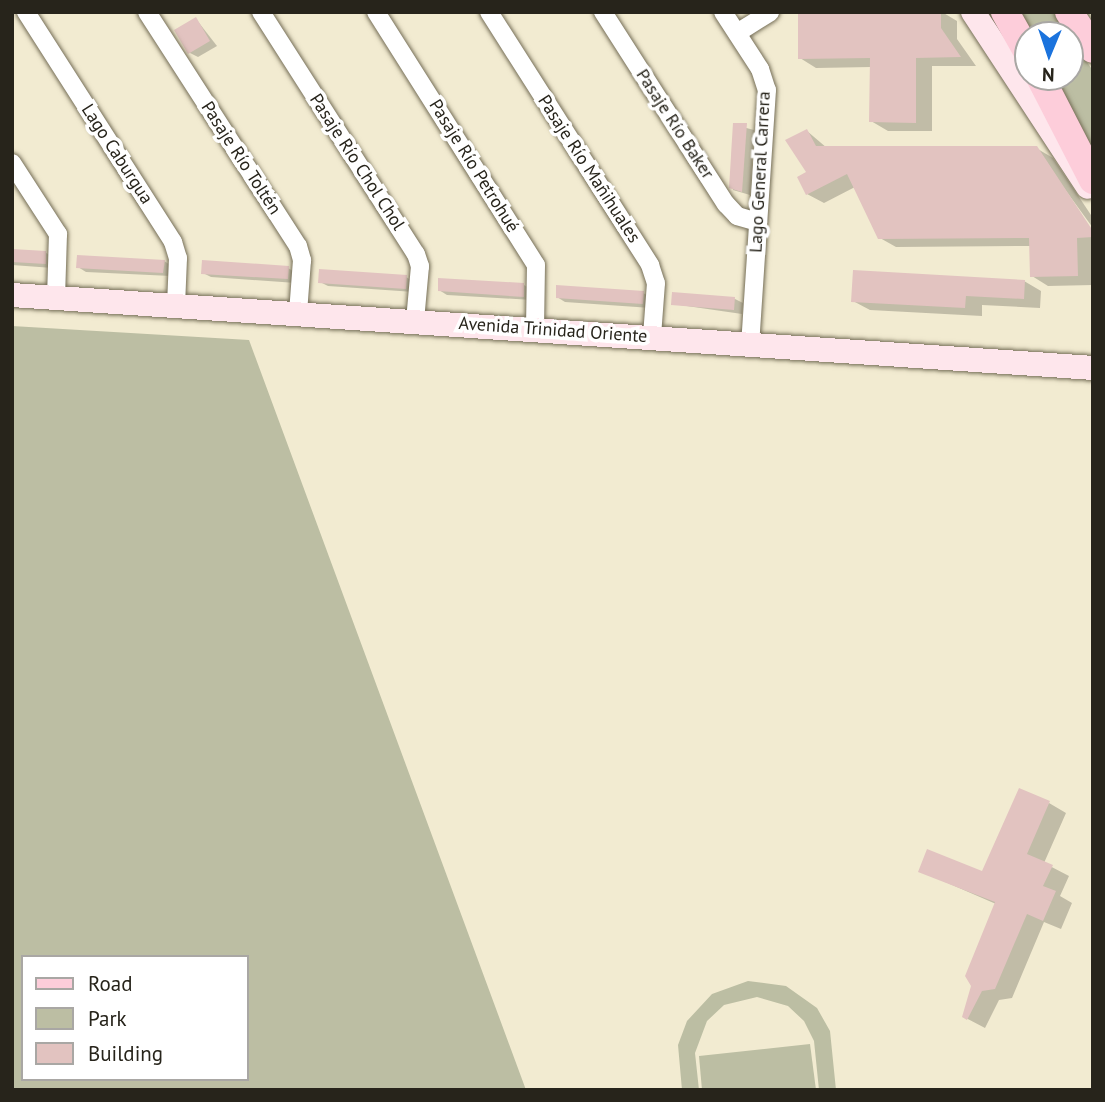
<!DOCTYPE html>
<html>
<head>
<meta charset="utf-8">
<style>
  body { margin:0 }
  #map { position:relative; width:1105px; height:1102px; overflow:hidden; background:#f2ebd1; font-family:"PT Sans",sans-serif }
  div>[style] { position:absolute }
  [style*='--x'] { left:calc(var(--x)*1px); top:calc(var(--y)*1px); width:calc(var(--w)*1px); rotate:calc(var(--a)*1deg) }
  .green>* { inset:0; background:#bcbea3 }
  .shadow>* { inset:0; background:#0003 }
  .building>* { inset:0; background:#e2c3c0 }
  .roads { filter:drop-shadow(0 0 2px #756e57) drop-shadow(0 0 2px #756e57) }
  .street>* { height:18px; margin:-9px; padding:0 9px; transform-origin:9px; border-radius:9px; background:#fff }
  .secondary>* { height:24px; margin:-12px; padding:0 12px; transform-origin:12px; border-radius:12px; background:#fee6ec }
  .primary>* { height:28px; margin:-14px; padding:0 14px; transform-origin:14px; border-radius:14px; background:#fdcdda }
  span { translate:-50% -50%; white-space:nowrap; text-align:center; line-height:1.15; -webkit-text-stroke:7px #fff; paint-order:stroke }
  .street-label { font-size:18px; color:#27241b }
  .frame { position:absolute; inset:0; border:14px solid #27241b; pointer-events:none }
  .legend { position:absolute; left:21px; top:955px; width:228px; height:126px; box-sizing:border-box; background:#fff; border:2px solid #a9a7a4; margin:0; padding:9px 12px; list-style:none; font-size:21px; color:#27241b }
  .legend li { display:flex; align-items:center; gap:14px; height:35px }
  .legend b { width:35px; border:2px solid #a9a7a4 }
  .north { position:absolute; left:1014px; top:21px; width:70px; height:70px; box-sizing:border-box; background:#fff; border:2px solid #a9a7a4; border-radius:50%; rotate:182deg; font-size:19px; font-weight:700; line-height:28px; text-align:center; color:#27241b }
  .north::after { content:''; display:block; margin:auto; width:24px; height:32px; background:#1b73dd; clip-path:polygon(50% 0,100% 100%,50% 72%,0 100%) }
</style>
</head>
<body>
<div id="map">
  <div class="green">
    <i style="clip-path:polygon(1015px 12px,1055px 12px,1069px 35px,1030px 35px)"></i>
    <i style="clip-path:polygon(1070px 36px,1093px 71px,1093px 159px,1052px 77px,1070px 77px)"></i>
    <i style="clip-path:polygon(evenodd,12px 326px,249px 340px,526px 1090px,12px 1090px,12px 326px,23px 957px,247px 957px,247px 1079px,23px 1079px,23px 957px)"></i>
    <i style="clip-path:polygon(748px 981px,786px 986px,817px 1008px,830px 1031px,836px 1090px,819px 1090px,814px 1041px,804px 1021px,788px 1006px,757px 997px,724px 1005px,707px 1021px,695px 1053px,699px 1090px,682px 1090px,678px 1045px,687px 1021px,712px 994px)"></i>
    <i style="clip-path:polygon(810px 1044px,816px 1090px,702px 1090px,699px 1056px)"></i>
  </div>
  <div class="shadow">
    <i style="clip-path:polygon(800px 12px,942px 12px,957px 21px,957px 39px,976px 66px,932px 66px,932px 131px,888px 131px,871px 121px,871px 67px,816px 68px,800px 58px)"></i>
    <i style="clip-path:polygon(196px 19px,217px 46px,198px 57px,190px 53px)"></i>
    <i style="clip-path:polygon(735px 125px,754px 130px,750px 195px,733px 190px)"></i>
    <i style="clip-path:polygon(807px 131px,827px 148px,1036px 148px,1053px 158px,1093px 218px,1093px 228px,1040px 155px,1093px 234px,1093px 285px,1048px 286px,1032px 276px,1031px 246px,896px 247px,880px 238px,855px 187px,824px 203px,807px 194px)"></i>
    <i style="clip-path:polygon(12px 250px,46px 253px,54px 257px,53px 268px,12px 265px)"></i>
    <i style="clip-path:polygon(164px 261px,172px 266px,171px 276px,86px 272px,78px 267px)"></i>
    <i style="clip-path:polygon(288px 268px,296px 273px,296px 283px,211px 277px,203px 273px)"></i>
    <i style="clip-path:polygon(406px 277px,414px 282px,414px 292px,328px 286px,320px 282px)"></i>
    <i style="clip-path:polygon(1024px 281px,1041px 291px,1040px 308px,982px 305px,982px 316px,870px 310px,853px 301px)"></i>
    <i style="clip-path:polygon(524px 285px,532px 290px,532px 300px,447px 295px,439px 290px)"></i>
    <i style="clip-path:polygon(643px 293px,651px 297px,651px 308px,565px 302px,557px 297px)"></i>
    <i style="clip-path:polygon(735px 299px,743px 303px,742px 314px,673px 304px)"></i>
    <i style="clip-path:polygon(1049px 803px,1066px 813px,1044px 863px,1069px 876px,1060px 896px,1072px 903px,1061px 929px,1044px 922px,1012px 998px,999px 1000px,985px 1028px,964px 1017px,996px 904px,920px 871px,983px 874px)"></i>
  </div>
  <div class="building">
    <i style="clip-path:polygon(798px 12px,941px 12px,941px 28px,961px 57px,916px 58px,916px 123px,869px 122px,870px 58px,798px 59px)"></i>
    <i style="clip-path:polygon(196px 17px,210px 41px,188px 54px,174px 30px)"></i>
    <i style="clip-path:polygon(733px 123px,747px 123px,742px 192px,729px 188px)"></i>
    <i style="clip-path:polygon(807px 129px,816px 146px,1037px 146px,1093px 231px,1093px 237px,1077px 238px,1078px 276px,1030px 277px,1029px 238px,878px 239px,847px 174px,806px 195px,797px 177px,806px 172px,785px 140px)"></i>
    <i style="clip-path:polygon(12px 249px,46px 251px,46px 264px,12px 262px)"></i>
    <i style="clip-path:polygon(77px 255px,165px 260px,163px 273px,76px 268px)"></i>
    <i style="clip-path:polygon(202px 260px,289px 266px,288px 279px,201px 274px)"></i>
    <i style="clip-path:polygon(319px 269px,407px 275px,406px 289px,318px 283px)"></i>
    <i style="clip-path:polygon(853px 270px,1025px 280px,1024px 299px,966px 296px,965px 308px,851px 302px)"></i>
    <i style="clip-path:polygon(438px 278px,524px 283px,524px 297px,438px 291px)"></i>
    <i style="clip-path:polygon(556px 285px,644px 291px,643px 304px,556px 298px)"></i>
    <i style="clip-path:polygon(672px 292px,735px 297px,734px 310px,671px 305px)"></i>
    <i style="clip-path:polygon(1019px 788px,1050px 801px,1027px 854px,1053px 865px,1043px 886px,1056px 891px,1043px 921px,1027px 914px,995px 989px,982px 991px,967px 1020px,962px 1017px,971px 986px,965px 976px,995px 902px,918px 872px,927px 849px,982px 871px)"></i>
  </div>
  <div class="roads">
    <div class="street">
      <i style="--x:26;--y:12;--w:273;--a:57.4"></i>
      <i style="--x:173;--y:242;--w:17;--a:73"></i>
      <i style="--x:178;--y:258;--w:47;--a:92.4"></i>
      <i style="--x:147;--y:12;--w:278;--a:57.2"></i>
      <i style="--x:298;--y:246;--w:15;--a:74"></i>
      <i style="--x:302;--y:260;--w:53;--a:94.3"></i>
      <i style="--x:261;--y:12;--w:287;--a:57.4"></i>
      <i style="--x:416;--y:254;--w:13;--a:72"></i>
      <i style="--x:420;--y:266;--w:55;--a:95.2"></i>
      <i style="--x:376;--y:12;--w:299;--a:57.7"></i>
      <i style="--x:536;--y:265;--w:64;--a:90.9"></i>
      <i style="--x:489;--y:12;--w:300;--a:57.5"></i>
      <i style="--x:650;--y:265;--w:19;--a:72"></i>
      <i style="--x:656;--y:283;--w:53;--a:94.3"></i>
      <i style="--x:603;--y:12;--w:228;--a:57.4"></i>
      <i style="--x:726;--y:204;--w:16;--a:47"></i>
      <i style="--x:737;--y:216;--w:22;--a:16"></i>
      <i style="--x:723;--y:12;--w:68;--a:57"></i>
      <i style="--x:760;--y:69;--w:22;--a:72"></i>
      <i style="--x:767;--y:90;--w:254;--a:93.8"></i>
      <i style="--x:737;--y:33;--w:39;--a:-32"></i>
      <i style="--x:12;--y:163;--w:85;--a:57.1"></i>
      <i style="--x:58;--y:234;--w:64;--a:91.8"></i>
    </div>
    <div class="secondary">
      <i style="--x:973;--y:12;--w:209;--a:56.7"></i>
      <i style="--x:12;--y:295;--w:1083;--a:3.86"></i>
    </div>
    <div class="primary">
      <i style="--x:1005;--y:12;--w:47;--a:60.7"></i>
      <i style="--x:1069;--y:12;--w:44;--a:57"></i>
      <i style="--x:1040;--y:77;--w:116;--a:62.8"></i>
    </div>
  </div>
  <div class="street-label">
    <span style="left:675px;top:124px;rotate:57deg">Pasaje Río Baker</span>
    <span style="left:117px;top:154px;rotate:57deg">Lago Caburgua</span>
    <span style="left:241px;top:158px;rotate:57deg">Pasaje Río Toltén</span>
    <span style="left:357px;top:162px;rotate:57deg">Pasaje Río Chol Chol</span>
    <span style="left:474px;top:166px;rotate:58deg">Pasaje Río Petrohué</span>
    <span style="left:589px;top:169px;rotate:57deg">Pasaje Río Mañihuales</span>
    <span style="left:760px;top:172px;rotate:-87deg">Lago General Carrera</span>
    <span style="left:553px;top:330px;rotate:4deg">Avenida Trinidad Oriente</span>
  </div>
  <div class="frame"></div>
  <ul class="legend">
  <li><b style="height:9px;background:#fdcdda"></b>Road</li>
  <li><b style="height:19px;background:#bcbea3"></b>Park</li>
  <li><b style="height:19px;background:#e2c3c0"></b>Building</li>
  </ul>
  <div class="north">N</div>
</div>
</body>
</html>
